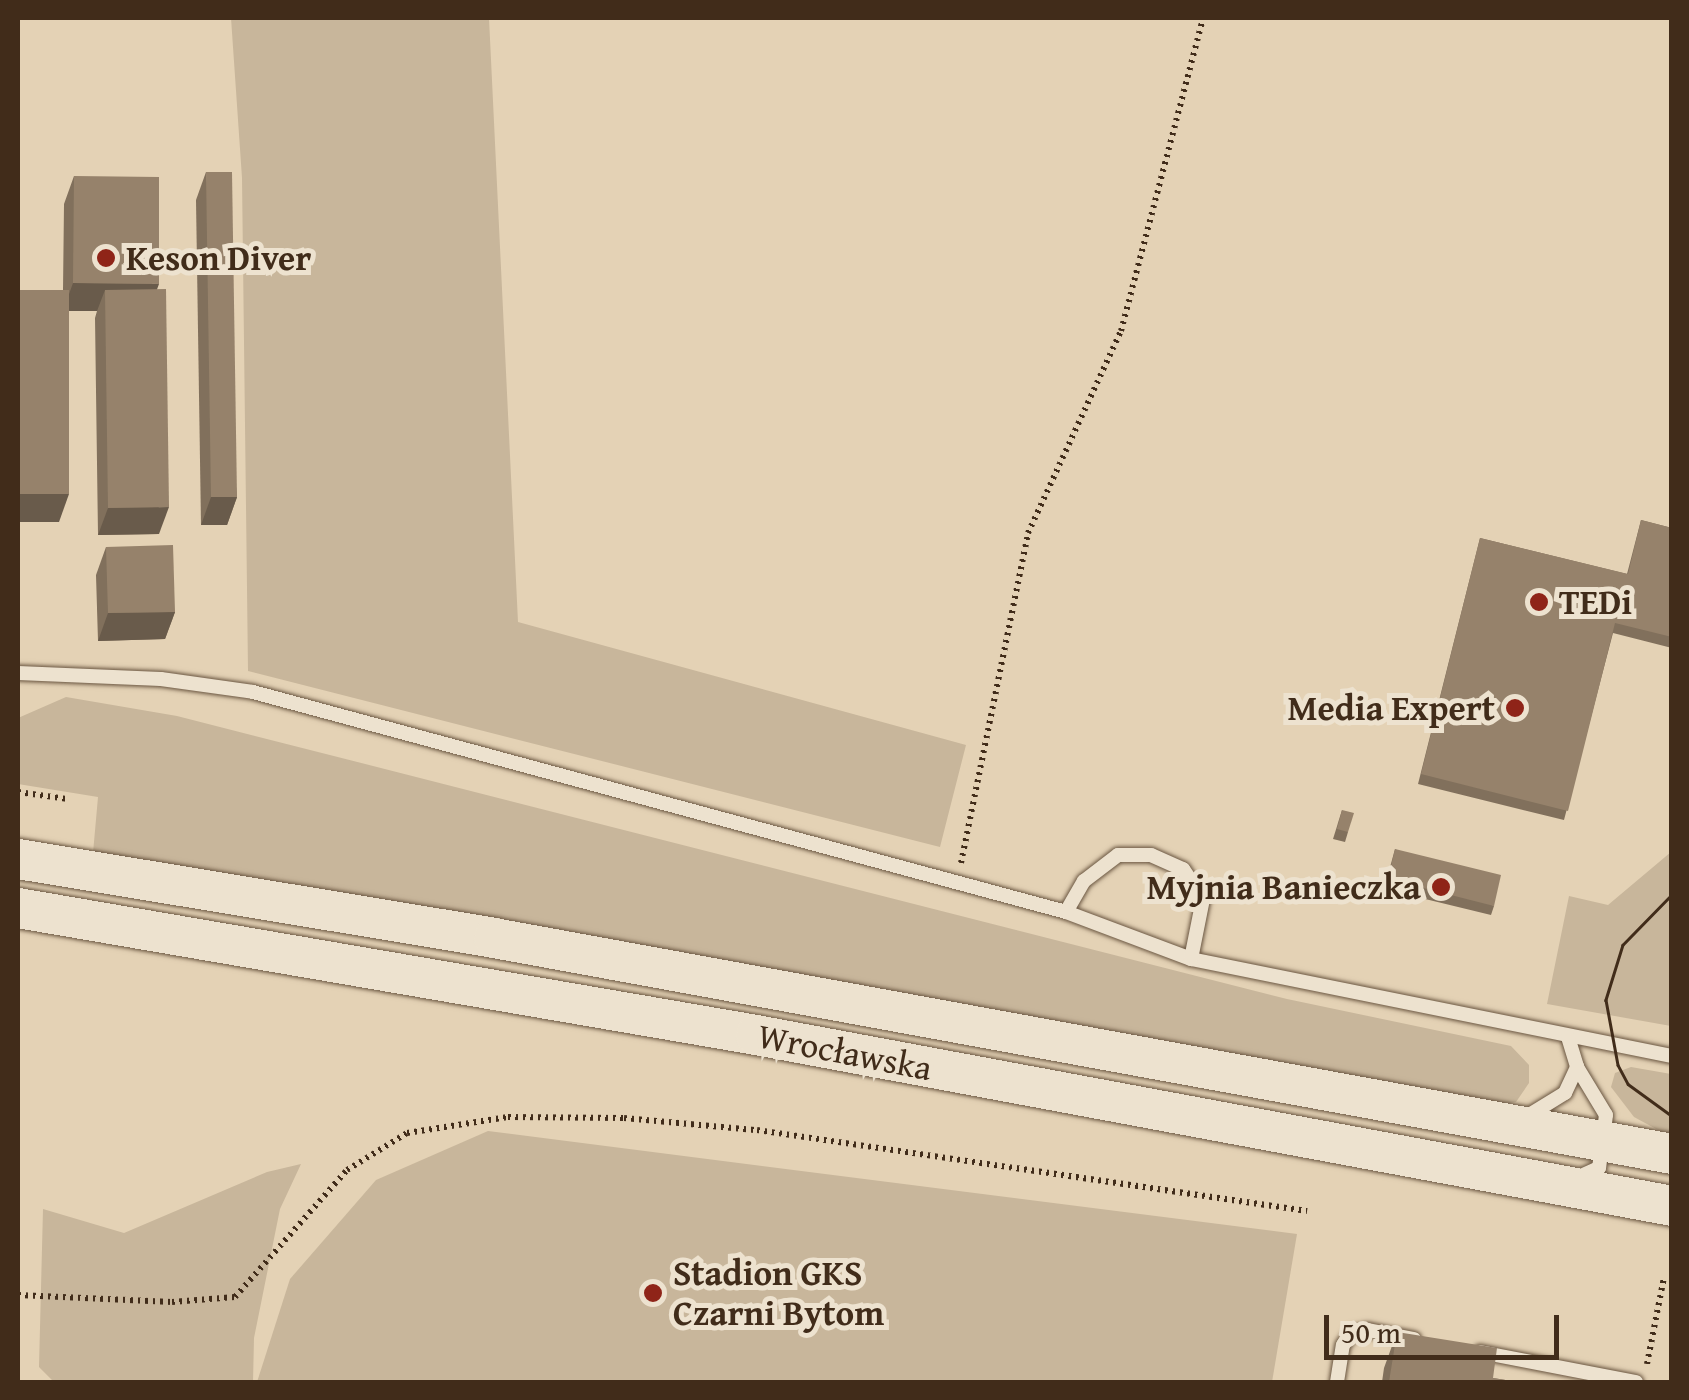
<!DOCTYPE html>
<html>
<head>
<meta charset="utf-8">
<style>
  body { margin:0 }
  #map { position:relative; width:1689px; height:1400px; overflow:hidden; background:#e4d2b5; font-family:"Gentium Book Plus",serif }
  div>[style] { position:absolute }
  [style*='--x'] { left:calc(var(--x)*1px); top:calc(var(--y)*1px); width:calc(var(--w)*1px); rotate:calc(var(--a)*1deg) }
  .green>* { inset:0; background:#c8b69b }
  .path>* { height:6px; margin-top:-3px; transform-origin:0; background:repeating-linear-gradient(90deg,#412c1a 0 2.5px,transparent 0 7.5px) }
  .roads { filter:drop-shadow(0 0 2px #6a5641) drop-shadow(0 0 2px #6a5641) }
  .service>* { height:14px; margin:-7px; padding:0 7px; transform-origin:7px; border-radius:7px; background:#ede2cf }
  .secondary>* { height:40px; margin:-20px; padding:0 20px; transform-origin:20px; border-radius:20px; background:#ede2cf }
  .tram>* { height:2.5px; margin:-1.25px; padding:0 1.25px; transform-origin:1.25px; border-radius:1.25px; background:#412c1a }
  .wall>* { inset:0; background:#81705c }
  .shaded-wall>* { inset:0; background:#695b4b }
  .building>* { inset:0; background:#96826b }
  .dots>* { width:28px; height:28px; translate:-50% -50%; box-sizing:border-box; border:5px solid #ede2cf; border-radius:50% }
  span { translate:-50% -50%; white-space:nowrap; text-align:center; line-height:1.15; -webkit-text-stroke:10px #ede2cf; paint-order:stroke }
  .poi-label { font-size:35px; color:#412c1a; font-weight:700 }
  .left { translate:0 -50%; text-align:left }
  .right { translate:-100% -50%; text-align:right }
  .street-label { font-size:35px; color:#412c1a }
  .frame { position:absolute; inset:0; border:20px solid #412c1a; pointer-events:none }
  .scale { position:absolute; left:1324px; top:1315px; width:235px; height:45px; box-sizing:border-box; border:5px solid #412c1a; border-top:0; padding-left:12px; font-size:30px; line-height:35px; white-space:nowrap; color:#412c1a; -webkit-text-stroke:8px #ede2cf; paint-order:stroke }
</style>
</head>
<body>
<div id="map">
  <div class="green">
    <i style="clip-path:polygon(231px 18px,489px 18px,518px 622px,966px 745px,940px 847px,248px 671px,242px 178px)"></i>
    <i style="clip-path:polygon(66px 697px,177px 716px,1287px 999px,1511px 1046px,1529px 1065px,1529px 1083px,1516px 1102px,1495px 1105px,93px 853px,98px 797px,18px 784px,18px 718px)"></i>
    <i style="clip-path:polygon(1671px 852px,1671px 1026px,1547px 1004px,1569px 896px,1608px 905px)"></i>
    <i style="clip-path:polygon(1631px 1067px,1671px 1074px,1671px 1137px,1634px 1117px,1611px 1087px,1615px 1073px)"></i>
    <i style="clip-path:polygon(488px 1131px,1297px 1234px,1272px 1382px,257px 1382px,290px 1279px,376px 1180px)"></i>
    <i style="clip-path:polygon(301px 1164px,280px 1209px,254px 1338px,253px 1382px,54px 1382px,39px 1367px,43px 1209px,124px 1233px,267px 1172px)"></i>
  </div>
  <div class="path">
    <i style="--x:18;--y:792;--w:49;--a:8.1"></i>
    <i style="--x:961;--y:863;--w:337;--a:-78.5"></i>
    <i style="--x:1028;--y:533;--w:222;--a:-65.3"></i>
    <i style="--x:1121;--y:331;--w:324;--a:-75.3"></i>
    <i style="--x:18;--y:1295;--w:154;--a:2.6"></i>
    <i style="--x:172;--y:1302;--w:63;--a:-4.5"></i>
    <i style="--x:235;--y:1297;--w:169;--a:-48.6"></i>
    <i style="--x:347;--y:1170;--w:70;--a:-31.7"></i>
    <i style="--x:407;--y:1133;--w:102;--a:-9"></i>
    <i style="--x:508;--y:1117;--w:116;--a:0.5"></i>
    <i style="--x:624;--y:1118;--w:134;--a:5.2"></i>
    <i style="--x:757;--y:1130;--w:556;--a:8.38"></i>
    <i style="--x:1647;--y:1364;--w:89;--a:-78.9"></i>
  </div>
  <div class="roads">
    <div class="service">
      <i style="--x:18;--y:673;--w:143;--a:2.4"></i>
      <i style="--x:161;--y:679;--w:93;--a:8"></i>
      <i style="--x:253;--y:692;--w:842;--a:15.14"></i>
      <i style="--x:1066;--y:912;--w:134;--a:20.6"></i>
      <i style="--x:1191;--y:959;--w:491;--a:11.4"></i>
      <i style="--x:1066;--y:912;--w:36;--a:-60"></i>
      <i style="--x:1084;--y:881;--w:43;--a:-37.4"></i>
      <i style="--x:1118;--y:855;--w:33;--a:0"></i>
      <i style="--x:1151;--y:855;--w:35;--a:24"></i>
      <i style="--x:1183;--y:869;--w:36;--a:56"></i>
      <i style="--x:1203;--y:899;--w:61;--a:101.3"></i>
      <i style="--x:1568;--y:1037;--w:31;--a:73"></i>
      <i style="--x:1577;--y:1067;--w:56;--a:58.9"></i>
      <i style="--x:1606;--y:1115;--w:53;--a:97.5"></i>
      <i style="--x:1599;--y:1168;--w:22;--a:156"></i>
      <i style="--x:1526;--y:1117;--w:46;--a:-31.6"></i>
      <i style="--x:1565;--y:1093;--w:29;--a:-65"></i>
      <i style="--x:1480;--y:1352;--w:159;--a:10.9"></i>
      <i style="--x:1337;--y:1382;--w:37;--a:-81"></i>
      <i style="--x:1343;--y:1345;--w:15;--a:-53"></i>
      <i style="--x:1352;--y:1333;--w:16;--a:-11"></i>
      <i style="--x:1368;--y:1330;--w:47;--a:11.1"></i>
    </div>
    <div class="secondary">
      <i style="--x:18;--y:859;--w:483;--a:9.4"></i>
      <i style="--x:494;--y:938;--w:1198;--a:10.39"></i>
      <i style="--x:18;--y:908;--w:749;--a:9.76"></i>
      <i style="--x:756;--y:1035;--w:932;--a:10.57"></i>
    </div>
  </div>
  <div class="tram">
    <i style="--x:1672;--y:895;--w:70;--a:134.4"></i>
    <i style="--x:1623;--y:945;--w:58;--a:107.2"></i>
    <i style="--x:1606;--y:1000;--w:66;--a:79.5"></i>
    <i style="--x:1618;--y:1065;--w:21;--a:62"></i>
    <i style="--x:1628;--y:1084;--w:54;--a:36"></i>
  </div>
  <div class="wall">
    <i style="clip-path:polygon(206px 172px,237px 497px,227px 525px,201px 525px,196px 200px)"></i>
    <i style="clip-path:polygon(74px 176px,157px 290px,159px 534px,98px 535px,95px 318px,97px 311px,69px 311px,59px 522px,18px 522px,63px 290px,64px 204px)"></i>
    <i style="clip-path:polygon(1641px 520px,1672px 528px,1672px 648px,1613px 633px,1564px 820px,1418px 784px,1480px 538px,1627px 574px)"></i>
    <i style="clip-path:polygon(106px 547px,175px 612px,165px 639px,98px 641px,96px 575px)"></i>
    <i style="clip-path:polygon(1342px 810px,1348px 832px,1345px 842px,1333px 839px)"></i>
    <i style="clip-path:polygon(1395px 849px,1494px 906px,1491px 915px,1384px 889px)"></i>
    <i style="clip-path:polygon(1397px 1332px,1493px 1378px,1518px 1382px,1382px 1382px,1384px 1368px)"></i>
  </div>
  <div class="shaded-wall">
    <i style="clip-path:polygon(73px 283px,159px 284px,149px 311px,105px 290px,97px 311px,63px 311px)"></i>
    <i style="clip-path:polygon(18px 494px,69px 494px,59px 522px,18px 522px)"></i>
    <i style="clip-path:polygon(211px 497px,237px 497px,227px 525px,201px 525px)"></i>
    <i style="clip-path:polygon(169px 507px,159px 534px,98px 535px,108px 508px)"></i>
    <i style="clip-path:polygon(175px 612px,165px 639px,98px 641px,108px 613px)"></i>
  </div>
  <div class="building">
    <i style="clip-path:polygon(206px 172px,232px 172px,237px 497px,211px 497px)"></i>
    <i style="clip-path:polygon(74px 176px,159px 177px,159px 284px,73px 283px)"></i>
    <i style="clip-path:polygon(166px 289px,169px 507px,108px 508px,105px 290px)"></i>
    <i style="clip-path:polygon(18px 290px,69px 290px,69px 494px,18px 494px)"></i>
    <i style="clip-path:polygon(1641px 520px,1672px 528px,1672px 637px,1615px 623px,1568px 811px,1421px 774px,1480px 538px,1628px 574px)"></i>
    <i style="clip-path:polygon(173px 545px,175px 612px,108px 613px,106px 547px)"></i>
    <i style="clip-path:polygon(1342px 810px,1354px 813px,1348px 832px,1337px 829px)"></i>
    <i style="clip-path:polygon(1395px 849px,1501px 875px,1494px 906px,1388px 879px)"></i>
    <i style="clip-path:polygon(1397px 1332px,1497px 1348px,1493px 1378px,1518px 1382px,1389px 1382px)"></i>
  </div>
  <div class="dots">
    <i style="left:106px;top:258px;background:#8f2418"></i>
    <i style="left:1539px;top:602px;background:#8f2418"></i>
    <i style="left:1515px;top:708px;background:#8f2418"></i>
    <i style="left:1441px;top:887px;background:#8f2418"></i>
    <i style="left:653px;top:1293px;background:#8f2418"></i>
  </div>
  <div class="poi-label">
    <span class="left" style="left:126px;top:258px">Keson Diver</span>
    <span class="left" style="left:1559px;top:602px">TEDi</span>
    <span class="right" style="left:1495px;top:708px">Media Expert</span>
    <span class="right" style="left:1421px;top:887px">Myjnia Banieczka</span>
    <span class="left" style="left:673px;top:1293px">Stadion GKS<br>Czarni Bytom</span>
  </div>
  <div class="street-label">
    <span style="left:845px;top:1052px;rotate:11deg">Wrocławska</span>
  </div>
  <div class="frame"></div>
  <div class="scale">50 m</div>
</div>
</body>
</html>
